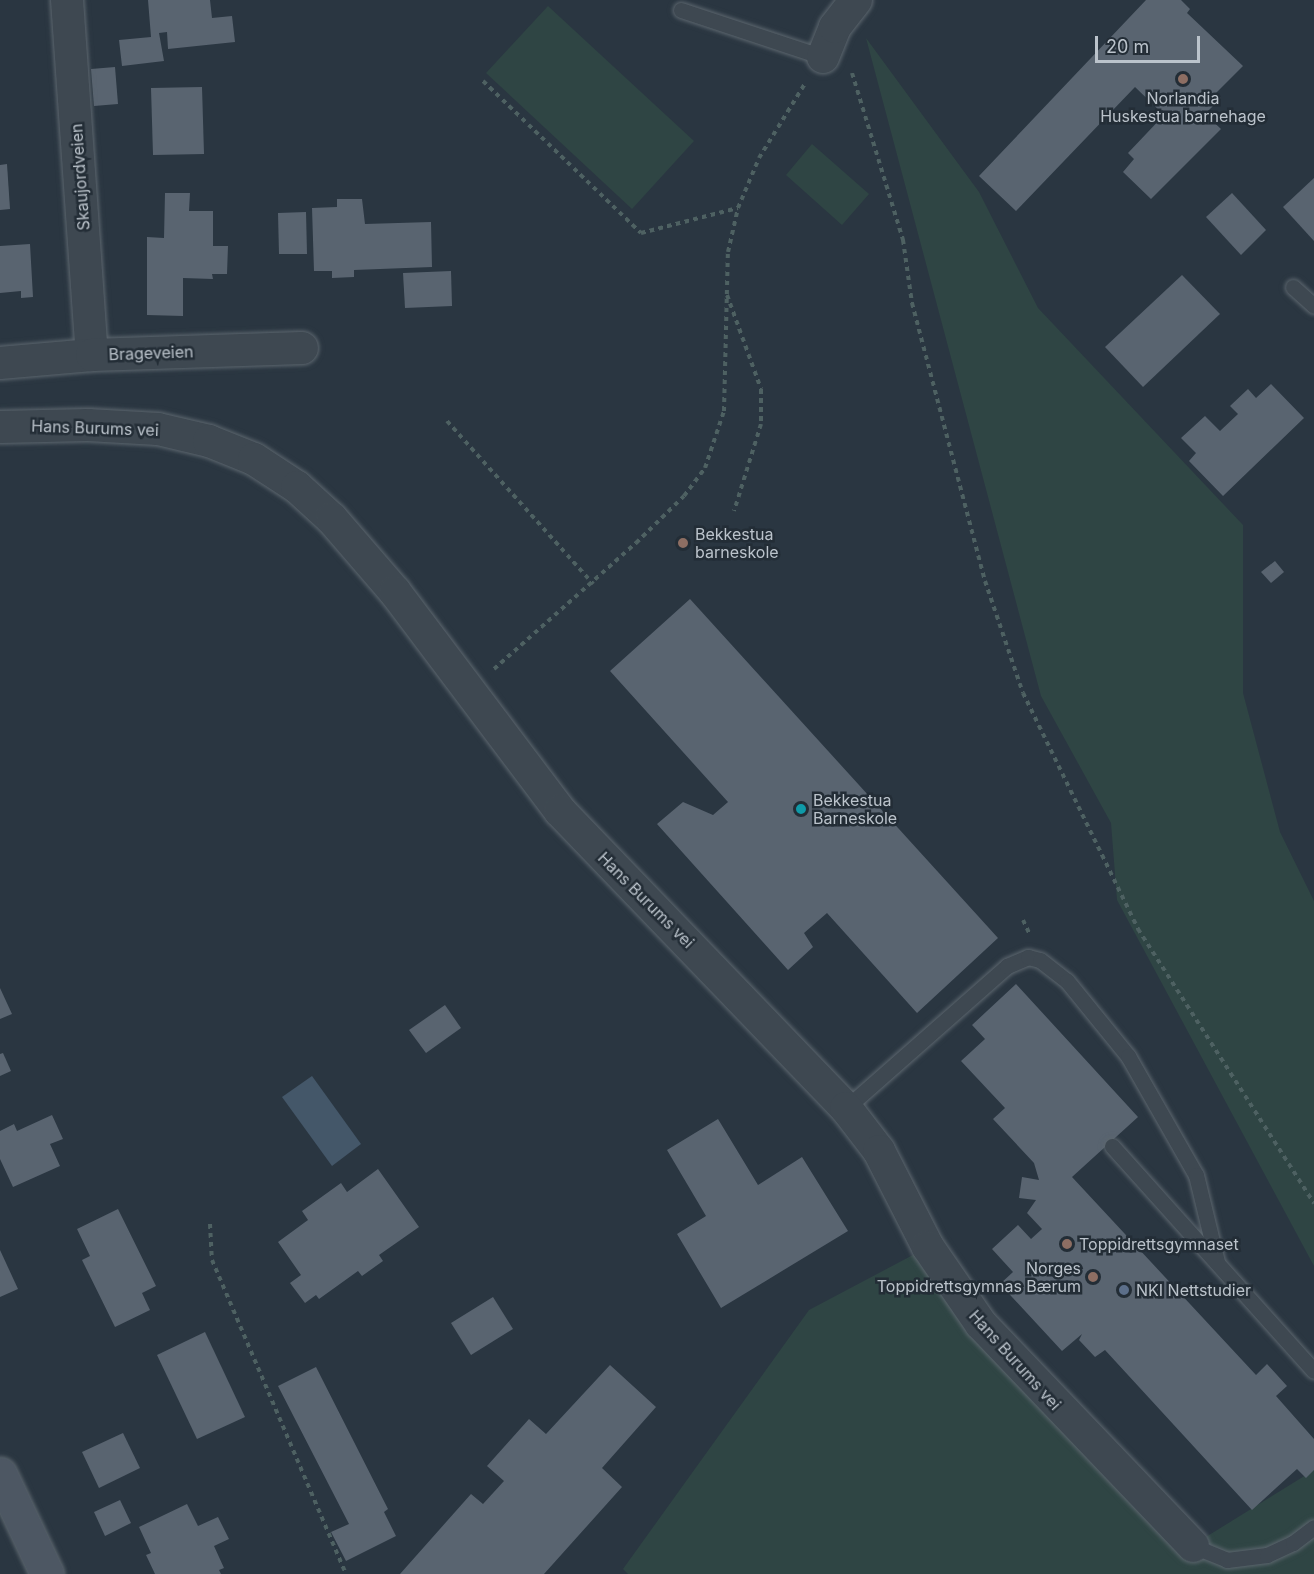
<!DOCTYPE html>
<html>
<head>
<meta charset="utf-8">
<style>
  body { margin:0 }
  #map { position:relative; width:1314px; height:1574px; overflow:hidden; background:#2a3641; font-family:Inter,sans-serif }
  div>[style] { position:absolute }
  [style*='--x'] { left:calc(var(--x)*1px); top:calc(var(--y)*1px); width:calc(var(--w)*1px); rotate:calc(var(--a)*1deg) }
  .green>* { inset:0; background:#2f4544 }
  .water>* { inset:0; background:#445769 }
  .building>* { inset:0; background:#596470 }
  .path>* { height:4px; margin-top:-2px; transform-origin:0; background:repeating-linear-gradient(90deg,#4e6162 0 4.5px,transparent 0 9px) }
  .roads { filter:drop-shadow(0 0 2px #5c666e) drop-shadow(0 0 2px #5c666e) }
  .lane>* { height:15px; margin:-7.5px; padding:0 7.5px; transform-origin:7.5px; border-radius:7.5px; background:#3e4851 }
  .street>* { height:32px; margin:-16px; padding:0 16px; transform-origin:16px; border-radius:16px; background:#3e4851 }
  .secondary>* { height:33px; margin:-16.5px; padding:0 16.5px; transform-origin:16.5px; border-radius:16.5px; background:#4d5763 }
  .dots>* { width:16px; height:16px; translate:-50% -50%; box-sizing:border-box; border:3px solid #232d36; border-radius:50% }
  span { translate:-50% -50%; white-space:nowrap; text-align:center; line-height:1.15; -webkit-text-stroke:5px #232d36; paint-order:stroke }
  .poi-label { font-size:16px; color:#bbc3cb }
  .left { translate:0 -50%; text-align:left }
  .right { translate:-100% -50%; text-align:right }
  .street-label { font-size:16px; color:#bbc3cb }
  .scale { position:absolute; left:1095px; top:36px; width:105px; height:27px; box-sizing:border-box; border:3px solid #bbc3cb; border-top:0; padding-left:8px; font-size:18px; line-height:21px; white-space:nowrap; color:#bbc3cb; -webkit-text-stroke:4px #232d36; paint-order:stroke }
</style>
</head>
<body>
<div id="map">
  <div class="green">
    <i style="clip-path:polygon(548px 6px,694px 141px,632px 209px,486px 73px)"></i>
    <i style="clip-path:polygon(866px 38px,979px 192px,1038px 308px,1243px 525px,1243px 693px,1280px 832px,1314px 901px,1314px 1266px,1117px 900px,1111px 823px,1041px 696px)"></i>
    <i style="clip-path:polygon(812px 144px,869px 194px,842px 225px,786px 175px)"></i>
    <i style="clip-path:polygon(928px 1247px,1193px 1545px,1314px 1470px,1314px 1574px,628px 1574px,623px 1569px,809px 1310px)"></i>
  </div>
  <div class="water">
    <i style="clip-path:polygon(312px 1076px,361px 1144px,332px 1166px,282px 1097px)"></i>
  </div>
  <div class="building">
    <i style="clip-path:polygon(148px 0,210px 0,212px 18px,232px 16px,235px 42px,168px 49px,167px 32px,159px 33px,164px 61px,122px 66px,119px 40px,151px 37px)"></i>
    <i style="clip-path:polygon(1146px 0,1181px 0,1190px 9px,1187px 13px,1243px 66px,1216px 93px,1221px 98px,1205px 114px,1221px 129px,1151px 199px,1123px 172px,1134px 159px,1128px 153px,1164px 115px,1135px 87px,1016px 211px,979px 176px)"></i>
    <i style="clip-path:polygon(115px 67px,118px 104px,94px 106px,91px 69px)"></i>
    <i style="clip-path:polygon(202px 87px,204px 154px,153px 155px,151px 88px)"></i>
    <i style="clip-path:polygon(7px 164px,10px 209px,0 210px,0 165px)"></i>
    <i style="clip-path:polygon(1314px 178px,1314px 241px,1283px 207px)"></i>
    <i style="clip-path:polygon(165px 193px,190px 193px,189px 211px,213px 211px,213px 246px,228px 246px,227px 274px,212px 274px,213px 279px,183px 278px,183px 316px,147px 315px,147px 237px,164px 238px)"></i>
    <i style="clip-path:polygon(1232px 193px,1266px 230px,1241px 255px,1206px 217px)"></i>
    <i style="clip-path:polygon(337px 199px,362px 199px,365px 224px,431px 222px,432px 267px,354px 270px,354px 277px,332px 278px,332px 271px,314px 271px,312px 208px,337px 207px)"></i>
    <i style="clip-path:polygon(306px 212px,307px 254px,279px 254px,278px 213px)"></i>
    <i style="clip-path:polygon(30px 244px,33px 297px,21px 298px,21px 291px,0 293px,0 246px)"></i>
    <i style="clip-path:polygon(451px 271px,452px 306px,405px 308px,403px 273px)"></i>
    <i style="clip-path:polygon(1182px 275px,1220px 314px,1143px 387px,1105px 347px)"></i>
    <i style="clip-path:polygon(1271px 384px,1304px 418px,1223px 496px,1189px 461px,1196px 453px,1181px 438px,1205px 416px,1220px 431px,1238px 414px,1230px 406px,1248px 389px,1256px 398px)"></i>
    <i style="clip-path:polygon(1275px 561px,1284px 572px,1271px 583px,1261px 572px)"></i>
    <i style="clip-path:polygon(690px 599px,998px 938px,917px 1013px,827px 913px,804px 933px,813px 947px,788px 970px,657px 824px,683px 802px,713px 815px,728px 802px,610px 671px)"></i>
    <i style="clip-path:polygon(1016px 984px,1138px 1117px,1072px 1177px,1256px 1375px,1267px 1364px,1287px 1386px,1276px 1396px,1314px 1439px,1314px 1470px,1306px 1478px,1297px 1469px,1252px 1510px,1105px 1350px,1095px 1357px,1079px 1340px,1082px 1334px,1062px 1351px,1000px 1284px,1013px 1272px,992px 1249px,1018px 1225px,1031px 1239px,1042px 1229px,1027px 1213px,1036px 1200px,1019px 1198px,1022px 1177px,1039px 1180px,1034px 1163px,993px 1119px,1005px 1108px,961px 1061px,985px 1039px,972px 1025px)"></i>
    <i style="clip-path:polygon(0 988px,12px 1014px,0 1019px)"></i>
    <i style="clip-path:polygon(445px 1005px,461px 1028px,426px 1053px,409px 1030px)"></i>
    <i style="clip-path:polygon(3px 1053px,11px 1071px,0 1076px,0 1054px)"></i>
    <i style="clip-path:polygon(52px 1115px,63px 1139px,50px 1144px,60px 1166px,13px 1187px,0 1159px,0 1131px,14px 1124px,17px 1131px)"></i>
    <i style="clip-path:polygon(718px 1119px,758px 1185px,802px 1157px,848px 1231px,721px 1308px,677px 1234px,706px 1216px,667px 1150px)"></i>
    <i style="clip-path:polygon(378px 1169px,419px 1227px,379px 1255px,383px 1261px,362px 1276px,358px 1271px,319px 1299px,316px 1295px,305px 1303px,290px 1283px,301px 1275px,278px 1242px,308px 1220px,302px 1211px,341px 1183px,347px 1192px)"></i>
    <i style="clip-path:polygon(118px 1209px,156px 1286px,142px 1293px,150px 1310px,115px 1327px,82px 1260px,90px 1256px,77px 1229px)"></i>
    <i style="clip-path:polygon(0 1250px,18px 1289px,0 1297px)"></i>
    <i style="clip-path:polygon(493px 1297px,513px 1329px,471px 1355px,451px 1323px)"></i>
    <i style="clip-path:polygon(205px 1332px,245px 1417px,197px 1439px,157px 1355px)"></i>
    <i style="clip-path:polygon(610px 1365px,656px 1407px,602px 1468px,622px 1487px,544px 1574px,400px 1574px,471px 1494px,483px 1504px,504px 1481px,487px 1466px,529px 1419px,546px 1434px)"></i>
    <i style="clip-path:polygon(316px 1367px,388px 1509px,384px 1512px,396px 1536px,346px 1561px,331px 1532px,349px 1524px,278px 1386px)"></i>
    <i style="clip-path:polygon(123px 1433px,140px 1468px,99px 1488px,82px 1452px)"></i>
    <i style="clip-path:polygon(120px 1500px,131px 1523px,105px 1536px,94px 1512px)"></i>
    <i style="clip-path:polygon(187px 1504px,198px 1526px,218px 1517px,229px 1539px,214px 1546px,224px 1568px,219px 1570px,221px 1574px,155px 1574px,146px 1555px,151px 1553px,139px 1527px)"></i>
  </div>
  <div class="path">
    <i style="--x:852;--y:73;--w:175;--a:73"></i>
    <i style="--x:903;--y:240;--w:64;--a:81.9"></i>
    <i style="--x:912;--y:303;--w:287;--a:75.3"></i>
    <i style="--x:985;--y:581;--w:118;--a:71.3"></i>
    <i style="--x:1023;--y:693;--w:263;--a:64"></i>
    <i style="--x:1138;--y:929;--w:326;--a:57.3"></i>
    <i style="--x:483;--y:81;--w:219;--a:43.9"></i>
    <i style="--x:641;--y:233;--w:100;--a:-14.5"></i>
    <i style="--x:727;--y:295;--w:100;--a:70.1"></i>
    <i style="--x:761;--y:389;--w:35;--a:90"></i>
    <i style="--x:761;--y:424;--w:91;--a:107.2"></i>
    <i style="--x:447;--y:421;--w:219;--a:48.1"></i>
    <i style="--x:494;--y:669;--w:190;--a:-41.6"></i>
    <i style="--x:636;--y:543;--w:67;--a:-44.4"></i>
    <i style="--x:684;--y:496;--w:35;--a:-53"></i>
    <i style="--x:705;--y:468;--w:60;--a:-71.6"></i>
    <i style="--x:724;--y:411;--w:159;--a:-88.6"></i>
    <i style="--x:728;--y:252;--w:45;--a:-77.2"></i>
    <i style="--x:738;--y:208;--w:54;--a:-67.2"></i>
    <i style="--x:759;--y:158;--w:86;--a:-58.3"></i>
    <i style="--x:1023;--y:920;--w:14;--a:65"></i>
    <i style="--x:210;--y:1224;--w:36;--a:87"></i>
    <i style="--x:212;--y:1260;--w:341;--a:66.9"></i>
  </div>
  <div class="roads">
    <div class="lane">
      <i style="--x:681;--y:10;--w:150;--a:18.3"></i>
      <i style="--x:1293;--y:287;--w:28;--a:42"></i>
      <i style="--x:846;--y:1108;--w:215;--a:-41.4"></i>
      <i style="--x:1007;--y:966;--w:23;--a:-23"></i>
      <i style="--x:1028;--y:957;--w:12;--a:14"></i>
      <i style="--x:1040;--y:960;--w:34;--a:38"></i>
      <i style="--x:1067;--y:981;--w:97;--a:50.9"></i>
      <i style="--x:1128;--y:1056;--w:137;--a:60.3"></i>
      <i style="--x:1196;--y:1175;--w:89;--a:76.4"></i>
      <i style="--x:1112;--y:1146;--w:302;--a:48.1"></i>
      <i style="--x:1193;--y:1546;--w:37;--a:22"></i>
      <i style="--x:1227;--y:1560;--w:40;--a:-7.1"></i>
      <i style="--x:1267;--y:1555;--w:29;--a:-25"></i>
      <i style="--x:1293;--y:1543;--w:26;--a:-37"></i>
    </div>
    <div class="street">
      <i style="--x:67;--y:0;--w:356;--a:86"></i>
      <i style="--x:823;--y:57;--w:32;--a:-68"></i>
      <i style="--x:835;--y:27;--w:34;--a:-52"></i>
      <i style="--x:0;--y:363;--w:92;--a:-5"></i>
      <i style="--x:92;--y:355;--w:210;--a:-1.9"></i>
      <i style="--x:0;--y:427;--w:88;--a:-1.3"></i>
      <i style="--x:88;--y:425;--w:70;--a:3.3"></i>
      <i style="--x:158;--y:429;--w:52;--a:13.2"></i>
      <i style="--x:209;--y:441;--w:48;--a:21.8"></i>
      <i style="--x:254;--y:459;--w:51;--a:33.1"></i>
      <i style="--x:297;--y:487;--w:47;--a:42.4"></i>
      <i style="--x:332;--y:519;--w:96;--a:49.2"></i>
      <i style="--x:395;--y:592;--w:274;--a:53"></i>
      <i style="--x:560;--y:811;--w:412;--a:46.1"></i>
      <i style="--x:846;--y:1108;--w:54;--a:52.5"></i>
      <i style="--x:879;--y:1151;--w:108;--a:63"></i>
      <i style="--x:928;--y:1247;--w:93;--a:55.5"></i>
      <i style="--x:981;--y:1324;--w:307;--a:46.3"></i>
    </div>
    <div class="secondary">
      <i style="--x:0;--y:1474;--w:110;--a:64.8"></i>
    </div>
  </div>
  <div class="dots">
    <i style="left:1183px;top:79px;background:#8d6e63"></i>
    <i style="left:683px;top:543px;background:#8d6e63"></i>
    <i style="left:801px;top:809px;background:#0f9aa8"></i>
    <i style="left:1067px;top:1244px;background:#8d6e63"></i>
    <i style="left:1093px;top:1277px;background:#8d6e63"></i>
    <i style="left:1124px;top:1290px;background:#5c6f8a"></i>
  </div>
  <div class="poi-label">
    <span style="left:1183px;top:107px">Norlandia<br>Huskestua barnehage</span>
    <span class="left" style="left:695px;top:543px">Bekkestua<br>barneskole</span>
    <span class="left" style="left:813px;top:809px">Bekkestua<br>Barneskole</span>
    <span class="left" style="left:1079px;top:1244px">Toppidrettsgymnaset</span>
    <span class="right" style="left:1081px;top:1277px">Norges<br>Toppidrettsgymnas Bærum</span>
    <span class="left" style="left:1136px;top:1290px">NKI Nettstudier</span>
  </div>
  <div class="street-label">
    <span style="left:80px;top:177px;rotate:-94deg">Skaujordveien</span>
    <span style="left:151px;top:353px;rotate:-2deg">Brageveien</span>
    <span style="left:95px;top:428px;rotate:2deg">Hans Burums vei</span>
    <span style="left:646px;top:900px;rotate:45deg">Hans Burums vei</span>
    <span style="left:1015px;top:1360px;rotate:48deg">Hans Burums vei</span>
  </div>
  <div class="scale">20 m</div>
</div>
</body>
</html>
